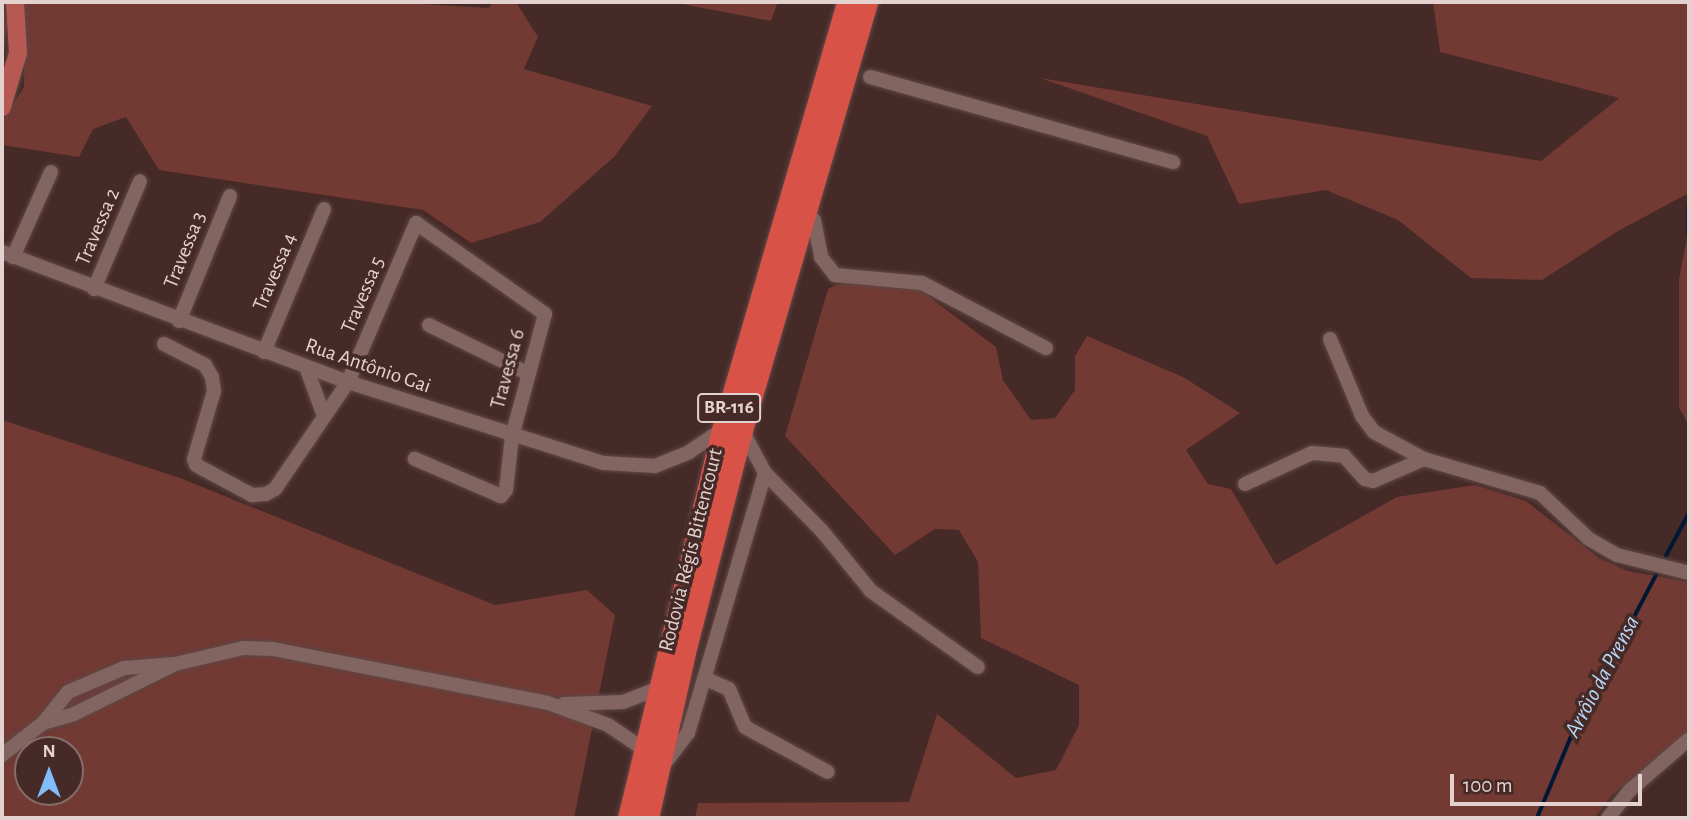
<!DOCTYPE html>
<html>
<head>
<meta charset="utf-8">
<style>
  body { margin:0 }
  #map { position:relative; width:1691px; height:820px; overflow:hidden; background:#452a27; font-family:"Alegreya Sans",sans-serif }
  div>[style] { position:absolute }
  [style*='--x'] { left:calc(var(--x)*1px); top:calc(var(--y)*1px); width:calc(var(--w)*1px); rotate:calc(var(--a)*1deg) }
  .green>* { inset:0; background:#733933 }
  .stream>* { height:3.5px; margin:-1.75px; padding:0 1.75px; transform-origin:1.75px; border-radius:1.75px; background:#001834 }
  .roads { filter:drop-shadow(0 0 2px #5e4845) drop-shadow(0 0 2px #5e4845) }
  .minor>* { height:14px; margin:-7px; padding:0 7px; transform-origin:7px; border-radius:7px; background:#826460 }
  .major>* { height:18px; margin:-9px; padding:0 9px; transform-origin:9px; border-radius:9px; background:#b65952 }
  .highway>* { height:21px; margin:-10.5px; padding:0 10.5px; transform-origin:10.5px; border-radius:10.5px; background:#d95248 }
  span { translate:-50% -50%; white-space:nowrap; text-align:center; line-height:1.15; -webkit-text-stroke:7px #452a27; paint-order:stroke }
  .shield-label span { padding:2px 5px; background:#452a27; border:2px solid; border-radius:5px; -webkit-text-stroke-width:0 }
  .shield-label { font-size:19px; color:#e3d2cf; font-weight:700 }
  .street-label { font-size:21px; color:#e3d2cf }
  .water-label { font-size:23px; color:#b8d7f8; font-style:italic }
  .frame { position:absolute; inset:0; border:4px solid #e3d2cf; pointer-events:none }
  .north { position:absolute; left:14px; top:736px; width:70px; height:70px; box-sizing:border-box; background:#452a27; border:2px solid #846d6a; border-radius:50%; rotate:0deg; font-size:19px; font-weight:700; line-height:28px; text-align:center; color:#e3d2cf }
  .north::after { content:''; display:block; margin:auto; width:24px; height:32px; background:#80bdfa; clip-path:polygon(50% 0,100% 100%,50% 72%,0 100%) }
  .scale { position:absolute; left:1450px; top:774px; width:192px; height:32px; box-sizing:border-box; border:4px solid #e3d2cf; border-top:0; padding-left:9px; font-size:21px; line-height:24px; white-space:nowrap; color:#e3d2cf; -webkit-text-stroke:5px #452a27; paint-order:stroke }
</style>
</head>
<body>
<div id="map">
  <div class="green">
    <i style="clip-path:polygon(25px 2px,389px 2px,489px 8px,493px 2px,516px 2px,538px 37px,524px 69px,652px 106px,614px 157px,540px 222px,471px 243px,423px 210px,159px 170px,126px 117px,93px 129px,79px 157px,2px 145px,2px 122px,24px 87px)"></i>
    <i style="clip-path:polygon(672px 2px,778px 2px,771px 21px)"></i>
    <i style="clip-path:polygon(1433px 2px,1689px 2px,1689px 193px,1618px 231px,1542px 280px,1471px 278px,1398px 220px,1326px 190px,1239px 204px,1207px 136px,1040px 78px,1541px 161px,1619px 98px,1440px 52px)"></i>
    <i style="clip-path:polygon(2px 3px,7px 22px,2px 78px)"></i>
    <i style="clip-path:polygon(1689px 227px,1689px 426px,1679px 407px,1679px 279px)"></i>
    <i style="clip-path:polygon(866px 271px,920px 290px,996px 347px,1003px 380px,1031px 420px,1055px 418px,1075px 390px,1075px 356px,1087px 336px,1183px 377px,1240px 413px,1186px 450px,1208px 484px,1231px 489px,1276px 565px,1397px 497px,1475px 485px,1526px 501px,1599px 558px,1628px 571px,1689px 582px,1689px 730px,1612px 795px,1595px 818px,695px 818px,698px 803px,909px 802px,937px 714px,1016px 778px,1056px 770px,1079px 725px,1079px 685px,981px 638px,978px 562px,959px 530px,935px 529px,895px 555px,785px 436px,828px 289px)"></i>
    <i style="clip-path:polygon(evenodd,2px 420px,180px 478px,495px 605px,587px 590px,615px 615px,574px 818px,2px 818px,2px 420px,28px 750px,70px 750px,70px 792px,28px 792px,28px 750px)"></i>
  </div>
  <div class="stream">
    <i style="--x:1689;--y:207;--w:26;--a:90"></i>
    <i style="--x:1666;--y:556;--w:49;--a:-61.9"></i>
    <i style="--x:1537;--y:818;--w:86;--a:-67.3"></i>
    <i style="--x:1570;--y:739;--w:185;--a:-62.3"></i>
  </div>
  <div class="roads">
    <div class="minor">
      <i style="--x:870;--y:77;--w:315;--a:15.7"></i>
      <i style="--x:814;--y:220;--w:38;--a:79"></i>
      <i style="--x:821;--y:257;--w:23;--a:52"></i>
      <i style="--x:835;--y:275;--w:87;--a:5.3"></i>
      <i style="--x:922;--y:283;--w:140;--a:27.7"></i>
      <i style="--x:2;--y:252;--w:370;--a:20.6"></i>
      <i style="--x:348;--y:382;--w:269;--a:17.6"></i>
      <i style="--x:604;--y:463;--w:51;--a:3.4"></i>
      <i style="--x:655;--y:466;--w:37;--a:-22"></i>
      <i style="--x:689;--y:452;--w:40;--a:-34"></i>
      <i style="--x:13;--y:257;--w:93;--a:-65.9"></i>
      <i style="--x:94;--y:289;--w:117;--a:-66.9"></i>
      <i style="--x:179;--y:321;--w:135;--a:-67.8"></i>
      <i style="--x:429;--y:325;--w:111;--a:26.1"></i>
      <i style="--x:1330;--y:339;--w:83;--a:67.4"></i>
      <i style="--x:1362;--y:416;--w:20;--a:53"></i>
      <i style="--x:1374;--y:432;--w:57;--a:28.4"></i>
      <i style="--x:1424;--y:459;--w:121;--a:16.3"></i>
      <i style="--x:1540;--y:493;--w:67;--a:43.2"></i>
      <i style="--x:1589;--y:539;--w:32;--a:30"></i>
      <i style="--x:1617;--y:555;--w:74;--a:14"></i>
      <i style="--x:164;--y:344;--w:46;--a:27.1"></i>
      <i style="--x:205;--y:365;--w:14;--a:60"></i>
      <i style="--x:212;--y:377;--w:14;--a:82"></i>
      <i style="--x:214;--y:391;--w:71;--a:106.4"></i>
      <i style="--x:194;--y:459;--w:6;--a:72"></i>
      <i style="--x:196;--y:465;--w:64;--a:28.2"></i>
      <i style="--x:252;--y:495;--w:14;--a:-4"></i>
      <i style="--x:266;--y:494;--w:10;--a:-29"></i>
      <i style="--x:275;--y:489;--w:130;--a:-55.7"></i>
      <i style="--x:348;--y:382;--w:173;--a:-66.8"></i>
      <i style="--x:416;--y:223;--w:158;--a:35.2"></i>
      <i style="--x:545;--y:314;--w:126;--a:105.1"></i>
      <i style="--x:512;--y:436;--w:54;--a:96.3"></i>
      <i style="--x:506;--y:490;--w:8;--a:130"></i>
      <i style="--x:501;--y:496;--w:94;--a:-156.7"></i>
      <i style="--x:264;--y:352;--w:155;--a:-67.2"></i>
      <i style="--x:306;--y:367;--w:52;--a:69.8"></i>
      <i style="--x:765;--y:473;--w:81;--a:45.5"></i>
      <i style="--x:822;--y:531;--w:77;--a:50.8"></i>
      <i style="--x:871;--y:591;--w:131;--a:35.4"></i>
      <i style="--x:1245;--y:484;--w:74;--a:-24.8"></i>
      <i style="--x:1312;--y:453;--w:32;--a:5"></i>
      <i style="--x:1344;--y:456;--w:31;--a:48"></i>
      <i style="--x:1365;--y:479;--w:8;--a:14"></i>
      <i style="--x:1373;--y:481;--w:56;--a:-23.3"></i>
      <i style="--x:704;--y:678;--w:27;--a:24"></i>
      <i style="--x:729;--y:689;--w:41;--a:67.2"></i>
      <i style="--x:745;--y:727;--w:94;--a:28.5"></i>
      <i style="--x:564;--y:704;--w:59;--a:-1.9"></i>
      <i style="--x:623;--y:702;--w:34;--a:-21"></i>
      <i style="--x:43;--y:723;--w:32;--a:-16"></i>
      <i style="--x:74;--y:714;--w:113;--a:-26.3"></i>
      <i style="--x:2;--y:755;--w:52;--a:-38"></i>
      <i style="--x:43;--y:723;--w:40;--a:-51"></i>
      <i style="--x:68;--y:692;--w:61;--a:-23.2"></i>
      <i style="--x:124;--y:668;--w:51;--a:-4.5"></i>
      <i style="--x:175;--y:664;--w:70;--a:-13.2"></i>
      <i style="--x:243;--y:648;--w:30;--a:2"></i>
      <i style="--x:273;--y:649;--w:280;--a:11.1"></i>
      <i style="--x:548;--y:703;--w:64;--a:20.1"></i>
      <i style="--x:608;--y:725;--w:41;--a:34.1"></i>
      <i style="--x:662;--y:767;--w:43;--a:-52.6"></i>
      <i style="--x:688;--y:733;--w:271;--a:-73.5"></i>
      <i style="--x:765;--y:473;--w:49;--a:-118.1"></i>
      <i style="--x:1608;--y:818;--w:34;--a:-52"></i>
      <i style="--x:1629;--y:791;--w:79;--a:-40.9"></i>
    </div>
    <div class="major">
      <i style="--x:2;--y:107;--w:56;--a:-73.5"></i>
      <i style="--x:18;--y:53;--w:51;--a:-93.4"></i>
    </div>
    <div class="highway">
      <i style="--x:628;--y:818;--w:399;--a:-76.4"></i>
      <i style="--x:722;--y:430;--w:446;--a:-73.7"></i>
      <i style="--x:648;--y:818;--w:170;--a:-77.4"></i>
      <i style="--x:685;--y:652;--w:229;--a:-75.6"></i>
      <i style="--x:742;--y:430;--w:446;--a:-73.7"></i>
    </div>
  </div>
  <div class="shield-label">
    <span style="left:729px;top:408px">BR-116</span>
  </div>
  <div class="street-label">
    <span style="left:98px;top:227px;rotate:-67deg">Travessa 2</span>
    <span style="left:185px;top:250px;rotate:-68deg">Travessa 3</span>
    <span style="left:275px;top:272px;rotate:-67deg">Travessa 4</span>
    <span style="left:363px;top:295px;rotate:-67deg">Travessa 5</span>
    <span style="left:368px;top:366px;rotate:19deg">Rua Antônio Gai</span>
    <span style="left:508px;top:369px;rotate:-75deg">Travessa 6</span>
    <span style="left:691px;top:550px;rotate:-76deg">Rodovia Régis Bittencourt</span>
  </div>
  <div class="water-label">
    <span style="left:1603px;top:677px;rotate:-62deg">Arrôio da Prensa</span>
  </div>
  <div class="frame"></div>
  <div class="north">N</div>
  <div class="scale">100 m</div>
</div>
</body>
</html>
